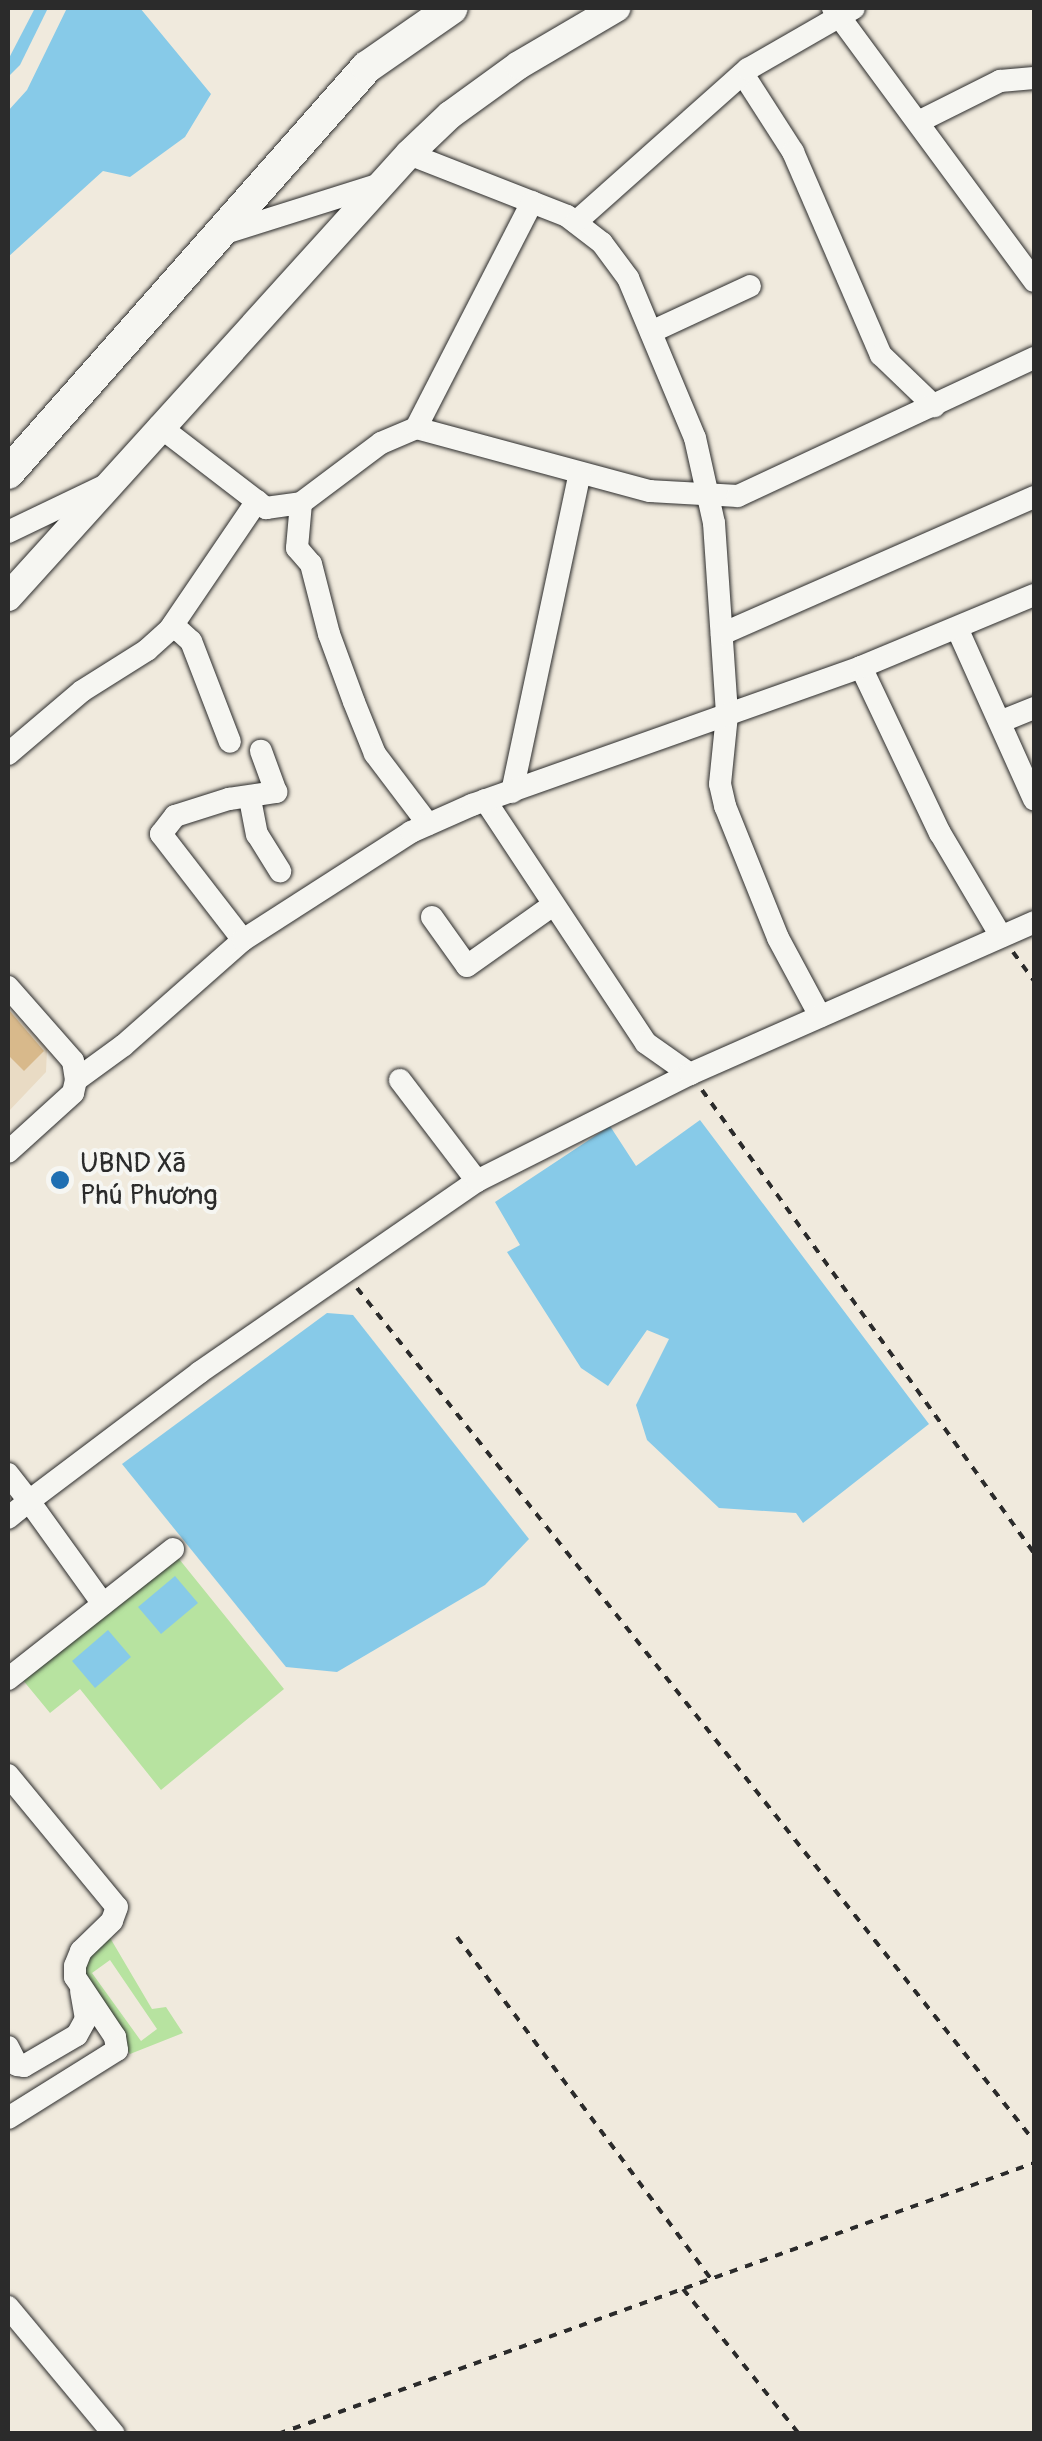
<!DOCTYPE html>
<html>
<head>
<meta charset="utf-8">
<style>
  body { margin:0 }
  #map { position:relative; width:1042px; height:2441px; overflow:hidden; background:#f0eadd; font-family:Pangolin,sans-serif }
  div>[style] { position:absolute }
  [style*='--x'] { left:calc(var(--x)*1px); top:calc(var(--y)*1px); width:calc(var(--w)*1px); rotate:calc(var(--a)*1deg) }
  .built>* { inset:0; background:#e9dbc4 }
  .green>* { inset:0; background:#b7e3a0 }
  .water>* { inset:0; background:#87cae8 }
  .building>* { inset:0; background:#d8b98b }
  .path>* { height:4px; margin-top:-2px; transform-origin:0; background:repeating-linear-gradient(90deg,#2b2b2b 0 8px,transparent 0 16px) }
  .roads { filter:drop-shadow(0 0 2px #2b2b2b) drop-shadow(0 0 2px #2b2b2b) }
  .minor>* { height:22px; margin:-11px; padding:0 11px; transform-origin:11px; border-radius:11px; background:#f6f6f2 }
  .tertiary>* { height:28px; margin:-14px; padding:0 14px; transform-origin:14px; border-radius:14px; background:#f6f6f2 }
  .secondary>* { height:32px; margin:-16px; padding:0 16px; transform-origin:16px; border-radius:16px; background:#f6f6f2 }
  .dots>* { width:28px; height:28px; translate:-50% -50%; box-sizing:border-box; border:5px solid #f6f6f2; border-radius:50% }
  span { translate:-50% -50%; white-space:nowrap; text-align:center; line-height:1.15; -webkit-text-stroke:8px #f6f6f2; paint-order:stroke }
  .poi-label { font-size:28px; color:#2b2b2b }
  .left { translate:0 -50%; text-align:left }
  .frame { position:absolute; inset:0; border:10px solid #2b2b2b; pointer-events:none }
</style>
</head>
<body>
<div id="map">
  <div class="built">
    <i style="clip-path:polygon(8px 1008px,47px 1049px,46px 1072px,8px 1112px)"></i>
  </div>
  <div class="green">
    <i style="clip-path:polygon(175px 1554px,284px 1689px,161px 1790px,80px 1689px,50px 1713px,22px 1679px)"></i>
    <i style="clip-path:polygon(evenodd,109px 1936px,152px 2009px,166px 2007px,183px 2033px,130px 2054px,86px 1978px,85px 1959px,109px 1936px,110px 1960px,157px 2029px,141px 2041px,92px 1973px,110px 1960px)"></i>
  </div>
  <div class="water">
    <i style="clip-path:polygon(35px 8px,48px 8px,20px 65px,8px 77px,8px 60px)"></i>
    <i style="clip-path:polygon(67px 8px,140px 8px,211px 94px,185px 137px,130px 177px,103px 171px,8px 257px,8px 111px,27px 90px)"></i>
    <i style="clip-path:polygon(700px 1120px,929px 1424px,803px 1523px,796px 1513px,719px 1508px,647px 1440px,636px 1405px,669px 1339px,647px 1330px,608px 1386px,581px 1368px,507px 1252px,520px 1245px,495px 1202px,610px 1126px,636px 1166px)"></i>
    <i style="clip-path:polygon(327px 1313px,353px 1315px,529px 1539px,485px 1585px,337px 1672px,286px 1667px,122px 1464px)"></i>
    <i style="clip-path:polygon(175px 1576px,198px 1603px,161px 1634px,138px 1607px)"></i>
    <i style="clip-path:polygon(108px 1630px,131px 1657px,95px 1688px,72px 1661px)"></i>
  </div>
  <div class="building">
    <i style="clip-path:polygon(8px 1009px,44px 1051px,24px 1071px,8px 1055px)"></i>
  </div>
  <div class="path">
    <i style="--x:1013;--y:952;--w:36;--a:54"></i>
    <i style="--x:702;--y:1090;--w:570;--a:54.36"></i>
    <i style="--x:357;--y:1288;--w:1089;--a:51.56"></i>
    <i style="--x:457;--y:1937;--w:426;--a:53.4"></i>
    <i style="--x:683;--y:2289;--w:186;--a:51.3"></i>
    <i style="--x:278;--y:2434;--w:803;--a:-19.72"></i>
  </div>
  <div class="roads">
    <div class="minor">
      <i style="--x:833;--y:8;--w:339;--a:53.6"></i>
      <i style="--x:743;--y:74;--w:93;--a:57.3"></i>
      <i style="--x:793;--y:152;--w:221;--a:66.6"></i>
      <i style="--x:881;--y:355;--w:74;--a:43.9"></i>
      <i style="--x:918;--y:122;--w:92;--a:-26.6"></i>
      <i style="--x:1000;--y:81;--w:34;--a:-5"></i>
      <i style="--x:409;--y:154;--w:170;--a:21.4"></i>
      <i style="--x:567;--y:216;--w:44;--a:37.6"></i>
      <i style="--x:602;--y:243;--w:44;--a:53.4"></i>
      <i style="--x:628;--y:278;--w:173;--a:67.3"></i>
      <i style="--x:695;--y:438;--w:87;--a:77.4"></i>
      <i style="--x:714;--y:523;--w:192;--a:86.1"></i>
      <i style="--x:727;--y:715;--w:69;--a:95.8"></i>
      <i style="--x:720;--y:784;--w:23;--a:77"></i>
      <i style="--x:725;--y:806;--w:142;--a:68.1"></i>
      <i style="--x:778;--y:938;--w:89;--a:61.7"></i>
      <i style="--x:576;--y:222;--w:230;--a:-41.7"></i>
      <i style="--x:748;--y:69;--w:122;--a:-29.9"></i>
      <i style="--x:222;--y:234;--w:170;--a:-17.5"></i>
      <i style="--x:651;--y:332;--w:109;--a:-24.9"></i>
      <i style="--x:159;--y:426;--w:135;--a:37.5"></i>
      <i style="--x:266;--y:508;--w:35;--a:-8"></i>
      <i style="--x:301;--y:503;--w:100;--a:-36.9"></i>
      <i style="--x:381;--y:443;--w:38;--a:-23"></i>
      <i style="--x:416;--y:428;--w:242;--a:15.1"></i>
      <i style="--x:650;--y:491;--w:88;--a:3.3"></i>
      <i style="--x:738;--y:496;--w:327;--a:-25"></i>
      <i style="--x:416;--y:428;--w:254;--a:-62.8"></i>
      <i style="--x:301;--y:503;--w:45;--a:95.1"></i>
      <i style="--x:297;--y:548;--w:21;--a:49"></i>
      <i style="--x:311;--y:564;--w:72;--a:75.6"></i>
      <i style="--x:329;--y:634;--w:72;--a:69.8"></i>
      <i style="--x:354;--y:702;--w:56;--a:68"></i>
      <i style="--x:375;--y:754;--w:88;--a:52.9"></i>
      <i style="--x:8;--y:532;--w:106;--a:-25.6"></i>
      <i style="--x:173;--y:625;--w:24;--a:42"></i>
      <i style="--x:191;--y:641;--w:108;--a:68.9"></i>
      <i style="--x:957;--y:628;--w:188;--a:65.8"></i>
      <i style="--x:722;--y:634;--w:341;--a:-23.7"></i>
      <i style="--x:861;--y:667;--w:184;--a:64.6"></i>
      <i style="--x:940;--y:833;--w:120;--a:59.4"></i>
      <i style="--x:1002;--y:721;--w:35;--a:-22"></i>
      <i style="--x:8;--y:754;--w:97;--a:-40.4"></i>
      <i style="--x:82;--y:691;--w:77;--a:-32.2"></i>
      <i style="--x:147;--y:650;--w:31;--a:-42"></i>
      <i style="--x:170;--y:629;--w:155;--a:-55.8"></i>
      <i style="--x:512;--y:792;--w:326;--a:-78"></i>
      <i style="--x:250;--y:799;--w:36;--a:79"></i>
      <i style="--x:257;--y:834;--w:44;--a:58.1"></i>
      <i style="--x:485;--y:800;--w:291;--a:56.5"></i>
      <i style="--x:646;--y:1043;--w:54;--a:35.2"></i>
      <i style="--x:432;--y:917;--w:60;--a:54.5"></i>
      <i style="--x:467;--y:966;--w:105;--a:-35.3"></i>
      <i style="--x:243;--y:940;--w:134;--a:-127.7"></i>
      <i style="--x:161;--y:834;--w:23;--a:-52"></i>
      <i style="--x:175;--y:816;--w:57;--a:-17.5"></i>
      <i style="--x:229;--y:799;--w:48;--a:-8.5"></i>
      <i style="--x:276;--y:792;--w:44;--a:-110.1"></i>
      <i style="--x:8;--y:987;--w:98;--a:48.7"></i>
      <i style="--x:73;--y:1061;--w:19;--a:81"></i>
      <i style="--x:76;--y:1080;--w:13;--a:103"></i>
      <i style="--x:73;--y:1093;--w:88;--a:137.8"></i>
      <i style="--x:76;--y:1080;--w:59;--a:-36.1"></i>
      <i style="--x:124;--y:1045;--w:159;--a:-41.4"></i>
      <i style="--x:243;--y:940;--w:200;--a:-32.7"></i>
      <i style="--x:411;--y:832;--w:67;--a:-23.9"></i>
      <i style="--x:472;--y:805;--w:413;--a:-19.5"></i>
      <i style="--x:861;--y:667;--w:187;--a:-22.6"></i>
      <i style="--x:400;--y:1080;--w:127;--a:52.7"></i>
      <i style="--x:8;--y:1474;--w:34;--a:52"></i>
      <i style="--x:29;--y:1501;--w:27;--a:141"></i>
      <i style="--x:103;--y:1604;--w:127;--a:-125.7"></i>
      <i style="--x:29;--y:1501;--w:214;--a:-37"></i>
      <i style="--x:200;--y:1372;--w:336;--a:-34.6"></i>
      <i style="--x:477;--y:1181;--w:238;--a:-26.7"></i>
      <i style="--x:690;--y:1074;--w:376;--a:-23.8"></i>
      <i style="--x:8;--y:1679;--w:210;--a:-38.2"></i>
      <i style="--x:8;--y:1775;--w:171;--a:50.5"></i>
      <i style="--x:117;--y:1907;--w:15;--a:110"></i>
      <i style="--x:112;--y:1921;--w:43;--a:135.9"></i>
      <i style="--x:81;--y:1951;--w:16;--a:112"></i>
      <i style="--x:75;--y:1966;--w:11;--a:90"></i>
      <i style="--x:75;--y:1977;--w:72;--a:56.3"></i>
      <i style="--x:115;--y:2037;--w:13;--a:81"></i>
      <i style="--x:117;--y:2050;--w:128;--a:148"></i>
      <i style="--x:8;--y:2047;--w:20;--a:63"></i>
      <i style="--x:17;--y:2065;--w:7;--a:8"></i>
      <i style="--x:24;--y:2066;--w:61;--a:-30.3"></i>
      <i style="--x:77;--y:2035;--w:18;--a:-61"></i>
      <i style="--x:86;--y:2019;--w:28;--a:-100"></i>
      <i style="--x:8;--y:2307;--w:165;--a:50.2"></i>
    </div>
    <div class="tertiary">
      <i style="--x:8;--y:597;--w:598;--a:-47.85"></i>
      <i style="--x:409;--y:154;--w:57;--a:-43.6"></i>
      <i style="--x:450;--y:115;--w:85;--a:-35.9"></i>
      <i style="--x:519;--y:65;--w:113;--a:-30.4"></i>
    </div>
    <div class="secondary">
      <i style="--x:8;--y:473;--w:542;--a:-48.52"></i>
      <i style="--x:367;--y:67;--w:103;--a:-34.8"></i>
    </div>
  </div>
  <div class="dots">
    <i style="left:60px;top:1180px;background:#1f6fb2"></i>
  </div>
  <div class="poi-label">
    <span class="left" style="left:80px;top:1180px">UBND Xã<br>Phú Phương</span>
  </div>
  <div class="frame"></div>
</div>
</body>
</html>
